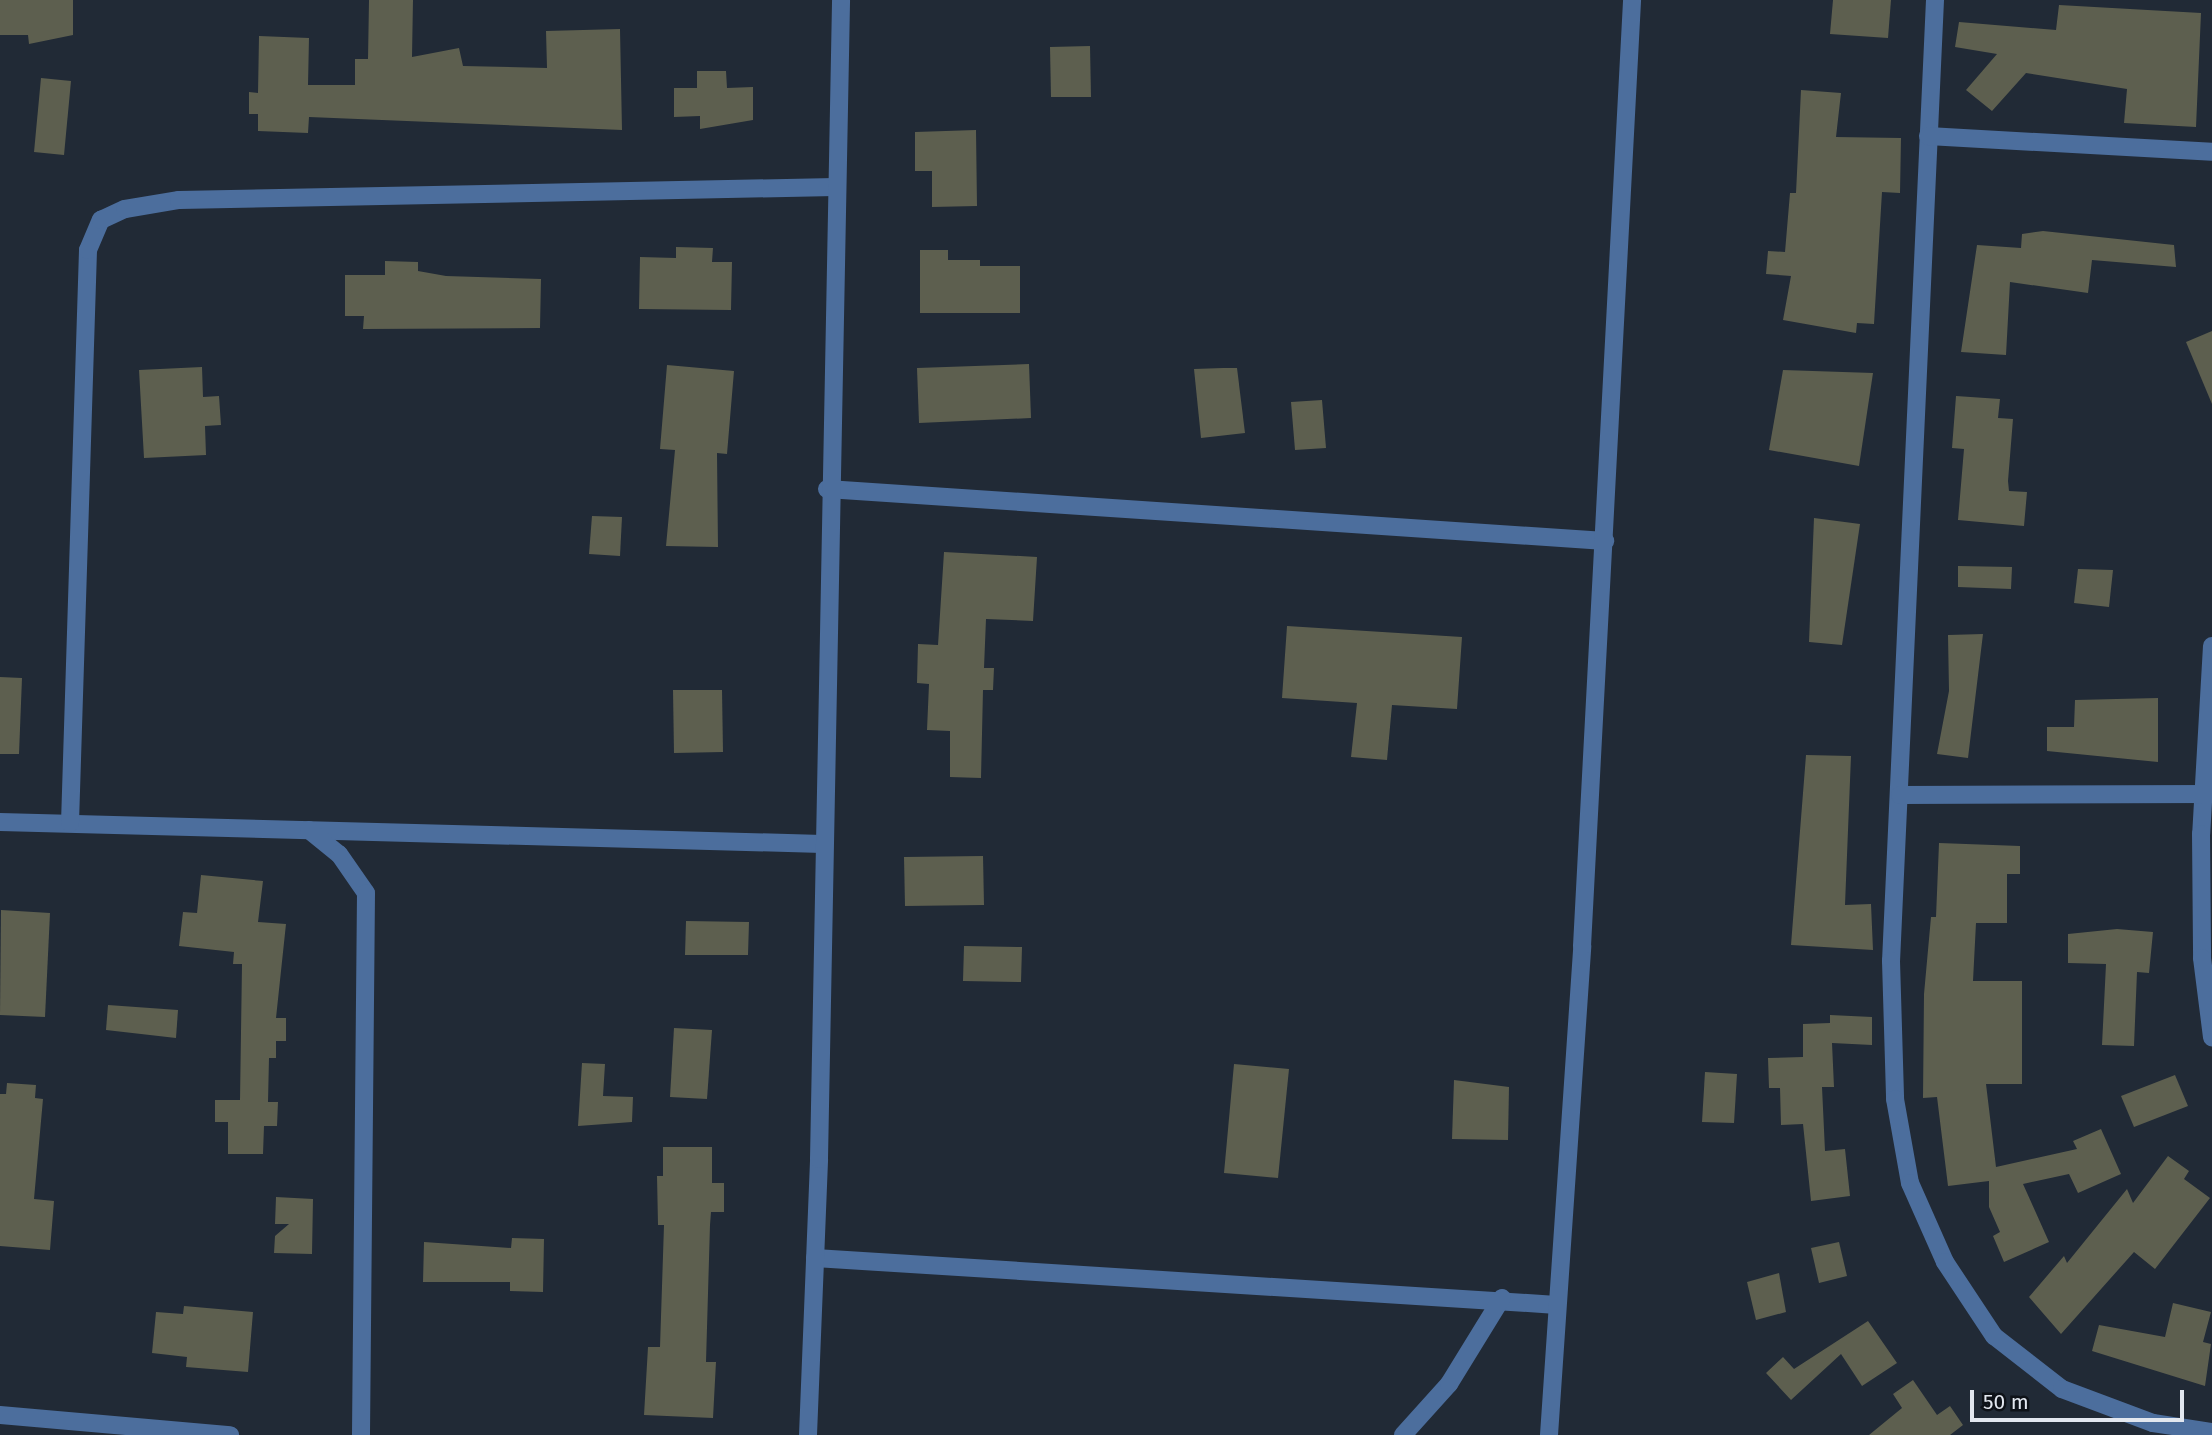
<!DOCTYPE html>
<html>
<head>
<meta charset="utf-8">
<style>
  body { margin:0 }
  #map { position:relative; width:2212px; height:1435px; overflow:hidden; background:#212a36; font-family:"Fira Sans",sans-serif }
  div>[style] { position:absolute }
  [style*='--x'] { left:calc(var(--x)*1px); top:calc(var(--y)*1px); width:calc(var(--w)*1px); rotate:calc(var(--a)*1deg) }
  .building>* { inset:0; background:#5d5f4f }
  .street>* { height:18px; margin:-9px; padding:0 9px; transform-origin:9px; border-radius:9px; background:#4c6e9d }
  span { translate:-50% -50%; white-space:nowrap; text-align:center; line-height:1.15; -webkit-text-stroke:5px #0e1218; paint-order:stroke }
  .scale { position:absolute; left:1970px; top:1390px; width:214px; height:32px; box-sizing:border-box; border:4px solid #e2e7ef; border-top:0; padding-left:9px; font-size:21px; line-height:24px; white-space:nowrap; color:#e2e7ef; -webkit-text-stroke:5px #0e1218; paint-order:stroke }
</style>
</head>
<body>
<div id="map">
  <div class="building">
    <i style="clip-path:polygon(0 0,73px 0,73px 35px,29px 44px,28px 35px,0 35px)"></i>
    <i style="clip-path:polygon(369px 0,413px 0,412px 57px,459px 48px,463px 66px,547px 68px,546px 31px,620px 29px,622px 130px,309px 117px,308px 133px,258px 131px,258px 114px,249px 114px,249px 92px,258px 93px,259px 36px,309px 38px,308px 85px,355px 85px,355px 59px,368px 59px)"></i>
    <i style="clip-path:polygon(1833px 0,1891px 0,1888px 38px,1830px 34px)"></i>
    <i style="clip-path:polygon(2059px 5px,2201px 13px,2196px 127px,2124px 123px,2127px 89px,2026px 73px,1992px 111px,1966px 90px,1997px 54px,1955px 47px,1959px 22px,2056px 30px)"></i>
    <i style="clip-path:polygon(1090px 46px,1091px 97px,1051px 97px,1050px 47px)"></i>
    <i style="clip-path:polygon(697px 71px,726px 71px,727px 88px,753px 87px,753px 120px,700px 129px,700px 116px,674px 117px,674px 88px,697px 88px)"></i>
    <i style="clip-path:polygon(41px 78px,71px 81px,64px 155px,34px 152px)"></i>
    <i style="clip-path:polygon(1801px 90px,1841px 93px,1836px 137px,1901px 138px,1900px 193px,1882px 192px,1874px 324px,1857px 323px,1856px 333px,1783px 320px,1791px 276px,1766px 274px,1768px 251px,1785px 252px,1790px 193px,1796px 193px)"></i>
    <i style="clip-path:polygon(976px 130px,977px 206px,932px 207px,932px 171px,915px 171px,915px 132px)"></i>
    <i style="clip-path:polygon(2043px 231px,2174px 245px,2176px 267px,2092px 260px,2088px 293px,2010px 282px,2006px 355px,1961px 352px,1977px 245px,2021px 248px,2022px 234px)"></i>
    <i style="clip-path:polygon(676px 247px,713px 248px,712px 262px,732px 262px,731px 310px,639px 309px,640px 257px,676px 258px)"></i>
    <i style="clip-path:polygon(920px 250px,948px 250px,948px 260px,980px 260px,980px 266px,1020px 266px,1020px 313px,920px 313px)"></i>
    <i style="clip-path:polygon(385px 261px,418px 262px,418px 271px,446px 276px,541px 279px,540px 328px,363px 329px,364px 316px,345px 316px,345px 275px,385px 275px)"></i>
    <i style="clip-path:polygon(2212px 331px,2212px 404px,2186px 342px)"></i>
    <i style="clip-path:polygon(1029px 364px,1031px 418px,919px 423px,917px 368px)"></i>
    <i style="clip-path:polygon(667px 365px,734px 371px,727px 454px,717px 453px,718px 547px,666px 546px,675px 450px,660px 449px)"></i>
    <i style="clip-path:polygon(202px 367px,203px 397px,219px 396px,221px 425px,205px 426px,206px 455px,144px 458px,139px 370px)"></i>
    <i style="clip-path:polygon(1223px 368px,1237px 368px,1245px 433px,1201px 438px,1194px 369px)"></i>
    <i style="clip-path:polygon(1783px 370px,1873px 373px,1859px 466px,1769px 450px)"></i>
    <i style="clip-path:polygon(1956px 396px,2000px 399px,1998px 418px,2013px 419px,2008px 481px,2009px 491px,2027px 492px,2024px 526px,1958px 520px,1964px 449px,1952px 448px)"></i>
    <i style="clip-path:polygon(1322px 400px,1326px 448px,1295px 450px,1291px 402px)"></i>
    <i style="clip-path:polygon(592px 516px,622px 517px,620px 556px,589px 554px)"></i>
    <i style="clip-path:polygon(1814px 518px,1860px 524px,1842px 645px,1809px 642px)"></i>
    <i style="clip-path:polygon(944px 552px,1037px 557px,1033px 621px,986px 619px,984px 668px,994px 668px,993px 690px,983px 690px,981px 778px,950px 777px,950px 731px,927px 730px,929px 684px,917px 683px,918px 644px,938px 645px)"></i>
    <i style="clip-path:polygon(1958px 566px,2012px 567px,2011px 589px,1958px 587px)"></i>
    <i style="clip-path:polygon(2078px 569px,2113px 570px,2109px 607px,2074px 603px)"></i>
    <i style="clip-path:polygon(1287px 626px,1462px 637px,1457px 709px,1392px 705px,1387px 760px,1351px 757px,1357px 703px,1282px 698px)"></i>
    <i style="clip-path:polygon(1983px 634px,1968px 758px,1937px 754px,1949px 691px,1948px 635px)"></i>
    <i style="clip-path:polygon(0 677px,22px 678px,19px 754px,0 754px)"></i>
    <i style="clip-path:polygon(673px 690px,722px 690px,723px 752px,674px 753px)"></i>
    <i style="clip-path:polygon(2158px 698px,2158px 762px,2047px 751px,2047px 727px,2074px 727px,2075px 700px)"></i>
    <i style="clip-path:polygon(1806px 755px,1851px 756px,1845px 905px,1871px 904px,1873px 950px,1791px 945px)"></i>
    <i style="clip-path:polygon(1939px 843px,2020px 846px,2020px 874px,2007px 874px,2007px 923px,1976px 923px,1973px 981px,2022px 981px,2022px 1084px,1986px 1084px,1996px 1167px,2077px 1149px,2073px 1141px,2101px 1129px,2121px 1174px,2078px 1193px,2069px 1174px,2023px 1184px,2049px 1242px,2004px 1262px,1993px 1236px,2000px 1232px,1989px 1207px,1989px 1181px,1948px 1186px,1937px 1097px,1923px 1098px,1924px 994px,1931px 917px,1936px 917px)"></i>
    <i style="clip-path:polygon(983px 856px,984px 905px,905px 906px,904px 857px)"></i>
    <i style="clip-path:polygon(201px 875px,263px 881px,258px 922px,286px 924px,276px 1018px,286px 1018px,286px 1041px,276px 1041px,276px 1058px,269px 1058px,268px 1102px,278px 1102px,277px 1126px,264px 1126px,263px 1154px,228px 1154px,228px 1122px,215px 1122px,215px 1100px,240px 1100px,242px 964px,233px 964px,234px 952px,179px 946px,183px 912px,197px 913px)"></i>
    <i style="clip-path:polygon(1px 910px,50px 913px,45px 1017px,0 1015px)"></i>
    <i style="clip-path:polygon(686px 921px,749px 922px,748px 955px,685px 955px)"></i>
    <i style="clip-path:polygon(2117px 929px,2153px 932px,2149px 973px,2137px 972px,2134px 1046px,2102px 1045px,2106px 964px,2068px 963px,2068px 934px)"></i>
    <i style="clip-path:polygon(964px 946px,1022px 947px,1021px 982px,963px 981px)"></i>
    <i style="clip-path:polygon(108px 1005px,178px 1010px,176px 1038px,106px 1030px)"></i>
    <i style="clip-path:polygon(1830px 1015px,1872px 1017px,1872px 1045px,1832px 1043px,1834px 1087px,1822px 1087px,1825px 1151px,1845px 1149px,1850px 1196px,1811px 1201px,1803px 1124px,1781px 1125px,1780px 1088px,1769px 1088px,1768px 1058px,1803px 1057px,1803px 1024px,1830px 1023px)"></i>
    <i style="clip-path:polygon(674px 1028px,712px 1030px,707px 1099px,670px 1097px)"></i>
    <i style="clip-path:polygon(582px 1063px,605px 1064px,603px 1096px,633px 1097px,632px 1122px,578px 1126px)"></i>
    <i style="clip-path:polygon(1234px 1064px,1289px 1069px,1278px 1178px,1224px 1173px)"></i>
    <i style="clip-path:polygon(1705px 1072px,1737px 1074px,1734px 1123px,1702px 1122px)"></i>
    <i style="clip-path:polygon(2175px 1075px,2188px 1106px,2134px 1127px,2121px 1096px)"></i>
    <i style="clip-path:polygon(1454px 1080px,1509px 1087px,1508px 1140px,1452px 1139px)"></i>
    <i style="clip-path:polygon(7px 1083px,36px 1085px,35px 1098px,43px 1099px,34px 1199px,54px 1201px,50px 1250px,0 1246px,0 1094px,6px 1094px)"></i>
    <i style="clip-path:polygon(663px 1147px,712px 1147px,712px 1183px,724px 1183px,724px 1212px,711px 1212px,710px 1225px,706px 1362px,716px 1362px,713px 1418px,644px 1415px,648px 1347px,660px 1347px,664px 1225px,658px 1225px,657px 1176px,663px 1176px)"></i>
    <i style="clip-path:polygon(2168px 1156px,2189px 1171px,2184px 1179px,2210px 1198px,2155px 1269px,2134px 1252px,2061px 1334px,2029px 1297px,2064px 1256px,2067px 1263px,2127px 1189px,2133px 1203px)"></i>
    <i style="clip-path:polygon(276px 1197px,313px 1199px,312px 1254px,274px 1253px,275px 1236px,289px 1224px,275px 1224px)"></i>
    <i style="clip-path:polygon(512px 1238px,544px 1239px,543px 1292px,510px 1291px,510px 1282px,423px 1282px,424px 1242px,511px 1248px)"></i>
    <i style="clip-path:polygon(1839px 1242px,1847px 1276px,1819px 1283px,1811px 1248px)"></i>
    <i style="clip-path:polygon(1779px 1273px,1786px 1312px,1756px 1320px,1747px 1282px)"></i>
    <i style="clip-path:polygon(2173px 1303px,2211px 1312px,2203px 1342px,2211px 1344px,2205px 1386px,2092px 1351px,2099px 1325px,2165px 1337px)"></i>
    <i style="clip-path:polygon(184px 1306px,253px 1312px,248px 1372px,186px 1367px,187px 1357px,152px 1353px,156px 1312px,183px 1314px)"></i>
    <i style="clip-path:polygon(1868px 1321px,1897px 1363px,1862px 1386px,1841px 1354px,1791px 1400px,1766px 1373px,1783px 1357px,1794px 1369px)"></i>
    <i style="clip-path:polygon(1913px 1380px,1937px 1415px,1950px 1406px,1963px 1425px,1950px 1435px,1869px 1435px,1902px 1408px,1893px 1394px)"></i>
  </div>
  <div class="street">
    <i style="--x:1935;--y:0;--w:962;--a:92.62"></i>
    <i style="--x:1891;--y:961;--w:138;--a:88.3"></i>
    <i style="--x:1895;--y:1099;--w:85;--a:79.9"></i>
    <i style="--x:1910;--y:1183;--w:86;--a:66.1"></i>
    <i style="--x:1945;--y:1262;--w:89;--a:56.5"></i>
    <i style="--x:1994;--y:1336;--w:86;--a:37.9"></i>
    <i style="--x:2062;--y:1389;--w:97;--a:20.5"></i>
    <i style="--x:2153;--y:1423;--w:60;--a:8.7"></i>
    <i style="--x:1928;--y:136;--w:284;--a:3.2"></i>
    <i style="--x:827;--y:489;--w:780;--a:3.82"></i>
    <i style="--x:2212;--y:646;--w:188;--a:93.3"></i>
    <i style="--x:2201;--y:834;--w:124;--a:89.5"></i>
    <i style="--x:2202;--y:958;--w:80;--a:82.8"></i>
    <i style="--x:1900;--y:795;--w:312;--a:-0.2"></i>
    <i style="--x:0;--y:822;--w:823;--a:1.53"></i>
    <i style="--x:70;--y:823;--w:573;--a:-88.2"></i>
    <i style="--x:88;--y:250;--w:33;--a:-67"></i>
    <i style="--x:101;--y:220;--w:26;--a:-25"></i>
    <i style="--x:125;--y:209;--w:55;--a:-9.5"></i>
    <i style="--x:179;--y:200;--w:656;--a:-1.14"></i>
    <i style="--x:309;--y:830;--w:38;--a:39"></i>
    <i style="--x:339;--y:854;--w:47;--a:55.3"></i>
    <i style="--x:366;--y:893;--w:542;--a:90.53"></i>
    <i style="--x:815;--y:1258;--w:743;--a:3.62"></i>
    <i style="--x:0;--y:1415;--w:231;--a:5"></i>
    <i style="--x:808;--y:1435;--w:276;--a:-87.7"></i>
    <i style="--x:819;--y:1159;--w:1159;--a:-88.91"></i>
    <i style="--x:1403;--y:1435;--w:69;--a:-48"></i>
    <i style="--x:1449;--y:1384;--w:101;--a:-58.4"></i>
    <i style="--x:1549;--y:1435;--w:490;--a:-86.1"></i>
    <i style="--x:1582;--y:946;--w:947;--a:-86.97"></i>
  </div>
  <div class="scale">50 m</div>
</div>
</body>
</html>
